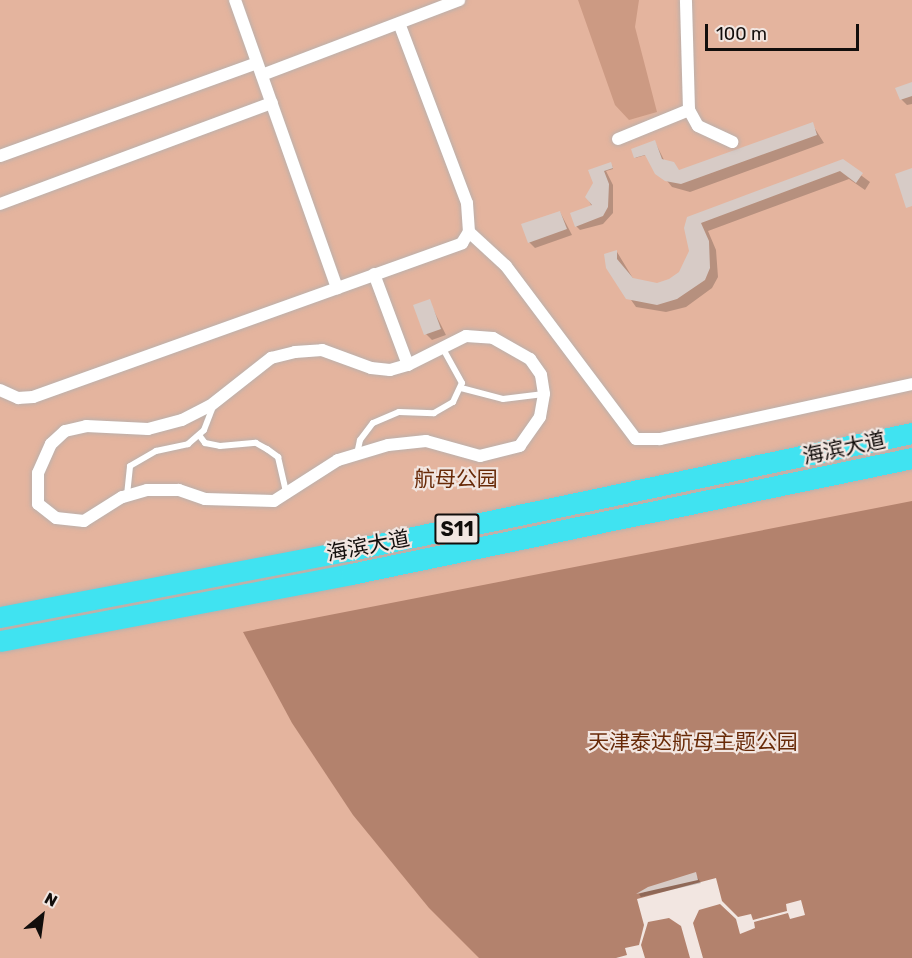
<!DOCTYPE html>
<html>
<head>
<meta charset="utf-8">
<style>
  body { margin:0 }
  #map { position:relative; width:912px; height:958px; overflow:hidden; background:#f2e6e1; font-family:Rubik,"Noto Sans SC",sans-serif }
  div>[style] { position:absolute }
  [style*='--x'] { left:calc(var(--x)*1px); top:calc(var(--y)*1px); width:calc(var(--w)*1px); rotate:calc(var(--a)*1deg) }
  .green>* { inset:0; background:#e4b49e }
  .forest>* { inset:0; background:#cc9a83 }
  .water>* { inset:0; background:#b3826d }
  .pier>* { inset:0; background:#f2e6e1 }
  .shadow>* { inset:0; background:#0003 }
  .building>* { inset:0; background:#d7cbc6 }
  .roads { filter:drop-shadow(0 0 2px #bbb0ab) drop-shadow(0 0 2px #bbb0ab) }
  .service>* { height:6px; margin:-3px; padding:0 3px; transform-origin:3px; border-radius:3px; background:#fff }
  .minor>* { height:12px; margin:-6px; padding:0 6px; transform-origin:6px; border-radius:6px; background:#fff }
  .motorway>* { height:21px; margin:-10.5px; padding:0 10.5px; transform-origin:10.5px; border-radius:10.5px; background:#40e3f1 }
  span { translate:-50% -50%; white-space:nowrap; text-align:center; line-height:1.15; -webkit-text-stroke:4.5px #f2e6e1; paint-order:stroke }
  .shield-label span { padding:2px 4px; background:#f2e6e1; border:2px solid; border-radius:4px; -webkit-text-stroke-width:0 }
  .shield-label { font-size:20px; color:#120e0c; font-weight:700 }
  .street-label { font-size:21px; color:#120e0c }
  .park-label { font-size:21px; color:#682a08 }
  .north { position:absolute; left:12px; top:886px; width:60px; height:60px; -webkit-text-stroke:4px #f2e6e1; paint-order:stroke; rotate:29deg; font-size:16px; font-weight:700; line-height:24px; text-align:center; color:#120e0c }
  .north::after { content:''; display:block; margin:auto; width:21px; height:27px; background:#120e0c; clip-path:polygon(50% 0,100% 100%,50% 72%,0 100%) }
  .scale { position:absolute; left:705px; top:24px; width:154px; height:27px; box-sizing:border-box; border:3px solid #120e0c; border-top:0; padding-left:8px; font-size:18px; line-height:21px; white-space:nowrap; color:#120e0c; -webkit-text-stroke:4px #f2e6e1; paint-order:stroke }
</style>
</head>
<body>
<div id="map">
  <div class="green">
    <i style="clip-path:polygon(0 0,912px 0,912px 958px,0 958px)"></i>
  </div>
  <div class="forest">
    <i style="clip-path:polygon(578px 0,639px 0,635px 27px,657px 112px,629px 120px,615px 105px)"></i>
  </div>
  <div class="water">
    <i style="clip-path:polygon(912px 501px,912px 958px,479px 958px,429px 908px,353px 815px,292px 723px,243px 632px)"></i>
  </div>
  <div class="pier">
    <i style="clip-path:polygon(716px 878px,722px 901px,738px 917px,751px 914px,753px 920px,787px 911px,786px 904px,801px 900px,805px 915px,790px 919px,788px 913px,754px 922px,755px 928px,740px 934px,736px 919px,720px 904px,699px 910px,693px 923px,703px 958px,690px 958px,681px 926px,669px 918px,648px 922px,641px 945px,645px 958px,616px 958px,627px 955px,625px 948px,639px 945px,644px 925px,637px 899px)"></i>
  </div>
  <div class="shadow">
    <i style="clip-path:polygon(912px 84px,912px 104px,907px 105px,901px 99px)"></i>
    <i style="clip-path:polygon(812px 124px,824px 143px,690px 192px,672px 187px,646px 155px,635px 158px,655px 142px,664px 160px,680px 172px)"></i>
    <i style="clip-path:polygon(842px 161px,870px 182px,865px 190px,849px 179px,708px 231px,716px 250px,718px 277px,712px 288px,686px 307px,666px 312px,636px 307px,608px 267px,617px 252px,634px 280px,657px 285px,670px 281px,680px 273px,690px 251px,686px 229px)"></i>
    <i style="clip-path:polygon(612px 165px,613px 169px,606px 171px,613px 185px,613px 213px,603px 224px,580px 230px,576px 226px,592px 207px,587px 197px,594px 184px,590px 171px)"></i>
    <i style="clip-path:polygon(560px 212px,572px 235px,535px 248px,529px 242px)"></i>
    <i style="clip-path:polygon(429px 301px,446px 335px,432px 340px,426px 334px)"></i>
    <i style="clip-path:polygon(695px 874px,701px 883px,641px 897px,639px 894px)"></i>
  </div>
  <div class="building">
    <i style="clip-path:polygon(912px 82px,912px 96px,900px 100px,895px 88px)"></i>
    <i style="clip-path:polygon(813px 122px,817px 135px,681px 184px,665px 181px,655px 174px,645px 155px,634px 158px,631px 149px,655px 140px,662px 159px,674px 162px,679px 170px)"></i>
    <i style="clip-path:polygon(843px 159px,863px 173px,856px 183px,840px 171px,701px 223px,709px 241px,710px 268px,705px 280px,677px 299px,657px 305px,626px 299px,606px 268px,604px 254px,617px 250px,617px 259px,633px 278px,657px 283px,669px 279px,679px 272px,689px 251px,684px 228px,687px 217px)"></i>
    <i style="clip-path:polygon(611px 162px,613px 168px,604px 171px,609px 184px,608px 207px,603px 216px,575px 227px,570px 213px,592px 205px,585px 197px,593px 183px,588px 170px)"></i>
    <i style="clip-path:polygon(912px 168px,912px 206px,906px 208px,895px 174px)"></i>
    <i style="clip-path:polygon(560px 211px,567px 229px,528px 243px,521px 224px)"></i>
    <i style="clip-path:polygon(430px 299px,441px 329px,424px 335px,413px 305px)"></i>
    <i style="clip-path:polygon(696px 872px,698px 880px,636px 894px,648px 887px)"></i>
  </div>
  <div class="roads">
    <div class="service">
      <i style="--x:461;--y:388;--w:43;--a:14.7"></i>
      <i style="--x:503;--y:399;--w:41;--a:-7"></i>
      <i style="--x:199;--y:435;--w:10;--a:53"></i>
      <i style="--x:205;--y:443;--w:15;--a:11"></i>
      <i style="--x:220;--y:446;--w:36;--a:-5"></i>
      <i style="--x:256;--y:443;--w:13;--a:29"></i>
      <i style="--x:267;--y:449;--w:14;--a:36"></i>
      <i style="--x:278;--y:457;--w:37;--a:77"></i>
      <i style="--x:357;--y:454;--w:14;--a:-78"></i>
      <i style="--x:360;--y:440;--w:21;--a:-53"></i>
      <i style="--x:373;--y:423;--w:28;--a:-23"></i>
      <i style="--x:399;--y:412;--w:35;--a:2"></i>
      <i style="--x:434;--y:413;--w:22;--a:-30"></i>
      <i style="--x:453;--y:402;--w:21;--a:-65"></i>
      <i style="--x:462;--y:383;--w:39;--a:-119"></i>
      <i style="--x:127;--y:495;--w:29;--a:-84"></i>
      <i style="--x:130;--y:466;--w:30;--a:-30"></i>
      <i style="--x:156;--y:451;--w:33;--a:-12"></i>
      <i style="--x:188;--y:444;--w:21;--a:-41"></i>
      <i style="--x:204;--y:430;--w:26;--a:-69"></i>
    </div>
    <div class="minor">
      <i style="--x:235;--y:0;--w:306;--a:70.5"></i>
      <i style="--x:262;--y:75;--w:211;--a:-20.8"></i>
      <i style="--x:689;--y:110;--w:18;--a:61"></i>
      <i style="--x:698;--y:126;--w:38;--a:25"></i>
      <i style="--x:618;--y:139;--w:77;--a:-22.2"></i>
      <i style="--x:689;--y:110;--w:110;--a:-91.6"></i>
      <i style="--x:0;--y:156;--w:273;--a:-19.9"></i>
      <i style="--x:0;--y:204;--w:290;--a:-20.4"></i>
      <i style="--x:469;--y:232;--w:50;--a:42.6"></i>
      <i style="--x:506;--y:266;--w:216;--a:53.1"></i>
      <i style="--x:636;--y:439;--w:24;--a:0"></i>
      <i style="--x:660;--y:439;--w:258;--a:-12.3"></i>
      <i style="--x:374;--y:274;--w:97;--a:69.5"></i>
      <i style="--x:408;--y:365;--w:65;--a:-26.6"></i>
      <i style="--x:466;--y:336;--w:27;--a:4"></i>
      <i style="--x:493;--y:338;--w:43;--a:29.6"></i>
      <i style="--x:530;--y:359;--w:19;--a:55"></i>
      <i style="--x:541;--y:375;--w:19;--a:81"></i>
      <i style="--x:544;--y:394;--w:23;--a:100"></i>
      <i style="--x:540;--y:417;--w:35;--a:125"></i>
      <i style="--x:520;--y:446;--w:41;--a:166"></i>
      <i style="--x:480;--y:456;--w:56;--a:-164.5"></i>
      <i style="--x:426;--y:441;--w:38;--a:174"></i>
      <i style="--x:388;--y:445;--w:52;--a:163.3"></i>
      <i style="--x:338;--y:460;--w:76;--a:147.4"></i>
      <i style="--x:274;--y:501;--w:69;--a:-178.3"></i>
      <i style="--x:205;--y:499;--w:28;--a:-161"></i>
      <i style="--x:179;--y:490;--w:32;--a:180"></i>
      <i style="--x:147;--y:490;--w:26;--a:164"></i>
      <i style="--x:122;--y:497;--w:45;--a:147.7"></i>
      <i style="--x:84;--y:521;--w:28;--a:-174"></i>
      <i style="--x:56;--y:518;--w:23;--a:-142"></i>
      <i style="--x:38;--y:504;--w:31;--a:-90"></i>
      <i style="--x:38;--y:473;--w:32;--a:-66"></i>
      <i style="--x:51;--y:444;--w:19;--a:-43"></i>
      <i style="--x:65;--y:431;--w:22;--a:-13"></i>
      <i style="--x:86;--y:426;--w:62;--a:2.8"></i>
      <i style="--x:148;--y:429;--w:35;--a:-15"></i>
      <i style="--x:182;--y:420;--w:31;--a:-27"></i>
      <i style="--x:210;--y:406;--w:78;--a:-38.2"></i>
      <i style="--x:271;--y:358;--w:25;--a:-14"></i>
      <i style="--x:295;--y:352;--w:27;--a:-4"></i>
      <i style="--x:322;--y:350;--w:52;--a:20.2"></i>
      <i style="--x:371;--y:368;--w:19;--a:6"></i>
      <i style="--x:390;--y:370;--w:19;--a:-16"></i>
      <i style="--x:0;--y:390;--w:20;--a:24"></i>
      <i style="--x:18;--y:398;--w:15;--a:-4"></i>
      <i style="--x:33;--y:397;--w:456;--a:-19.7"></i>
      <i style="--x:462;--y:243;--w:13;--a:-58"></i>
      <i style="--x:469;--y:232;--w:29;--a:-94"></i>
      <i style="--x:467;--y:203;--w:192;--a:-110.7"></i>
    </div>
    <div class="motorway">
      <i style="--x:0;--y:617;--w:352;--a:-10.8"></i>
      <i style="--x:346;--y:551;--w:578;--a:-11.78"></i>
      <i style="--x:0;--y:641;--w:357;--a:-10.8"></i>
      <i style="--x:351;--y:574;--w:573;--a:-11.68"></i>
    </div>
  </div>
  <div class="shield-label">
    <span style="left:457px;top:529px">S11</span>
  </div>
  <div class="street-label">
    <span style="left:844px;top:448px;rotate:-12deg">海滨大道</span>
    <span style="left:368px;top:546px;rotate:-11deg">海滨大道</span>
  </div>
  <div class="park-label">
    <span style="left:456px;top:479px">航母公园</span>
    <span style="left:693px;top:742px">天津泰达航母主题公园</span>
  </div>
  <div class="north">N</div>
  <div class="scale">100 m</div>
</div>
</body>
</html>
